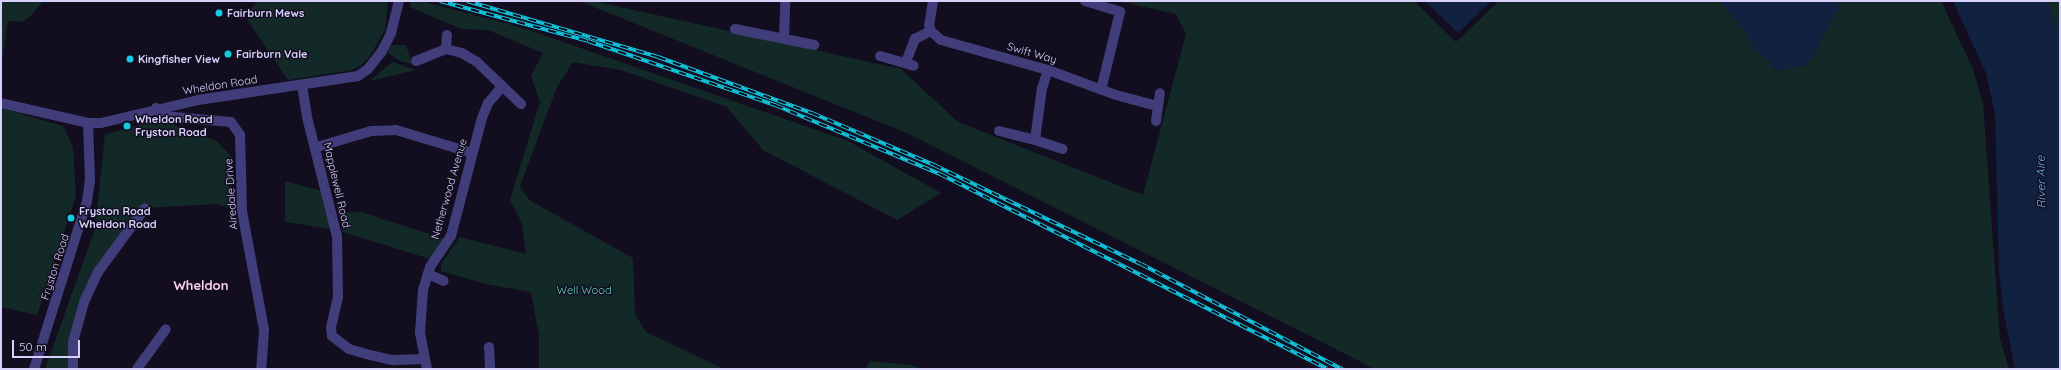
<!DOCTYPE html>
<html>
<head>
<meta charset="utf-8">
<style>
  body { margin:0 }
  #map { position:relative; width:2061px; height:370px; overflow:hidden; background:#120e1f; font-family:Quicksand,sans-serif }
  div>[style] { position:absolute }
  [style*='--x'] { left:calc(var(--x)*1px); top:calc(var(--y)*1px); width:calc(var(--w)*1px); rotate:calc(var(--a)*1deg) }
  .green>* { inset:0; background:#122928 }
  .water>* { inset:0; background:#112241 }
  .minor>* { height:10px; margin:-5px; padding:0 5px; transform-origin:5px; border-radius:5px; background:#413d7a }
  .rail>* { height:4px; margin-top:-2px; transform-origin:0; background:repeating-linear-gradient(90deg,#120e1f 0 8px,#12cce5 0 16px); box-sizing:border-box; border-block:1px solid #12cce5 }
  .dots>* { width:11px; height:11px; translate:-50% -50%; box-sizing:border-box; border:2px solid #120e1f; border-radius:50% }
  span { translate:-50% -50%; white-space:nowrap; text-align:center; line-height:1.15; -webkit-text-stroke:3px #120e1f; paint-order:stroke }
  .poi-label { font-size:11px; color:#d6d0fb; font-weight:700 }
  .left { translate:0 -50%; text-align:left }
  .street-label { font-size:11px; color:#d6d0fb }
  .park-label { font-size:11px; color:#62d5bb }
  .water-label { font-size:12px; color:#66aff3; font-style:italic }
  .quarter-label { font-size:13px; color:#fbd2eb; font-weight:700 }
  .frame { position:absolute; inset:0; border:2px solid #d6d0fb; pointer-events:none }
  .scale { position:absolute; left:12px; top:340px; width:68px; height:18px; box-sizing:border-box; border:2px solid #d6d0fb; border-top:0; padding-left:5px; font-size:12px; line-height:14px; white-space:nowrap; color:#d6d0fb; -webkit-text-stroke:3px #120e1f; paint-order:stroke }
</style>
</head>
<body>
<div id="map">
  <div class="green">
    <i style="clip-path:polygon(1px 1px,43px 1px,31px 16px,21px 22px,8px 21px,1px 68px)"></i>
    <i style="clip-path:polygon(258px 1px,388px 1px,385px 30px,368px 59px,361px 65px,352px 70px,288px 80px,248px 21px,249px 11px)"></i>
    <i style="clip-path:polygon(411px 1px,421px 1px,523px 28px,848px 141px,941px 193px,897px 220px,763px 150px,727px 107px,621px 70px,573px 62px,557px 87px,520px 186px,529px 200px,633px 258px,635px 314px,646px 332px,724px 369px,539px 369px,539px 336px,531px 292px,485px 284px,441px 271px,441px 264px,460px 237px,526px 254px,522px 223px,510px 200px,540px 102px,531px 76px,543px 53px,488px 30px,461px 29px,410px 7px)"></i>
    <i style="clip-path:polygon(579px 1px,593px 1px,901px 69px,958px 122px,1143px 195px,1186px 34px,1176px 14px,1118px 1px,1414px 1px,1456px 42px,1499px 1px,1719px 1px,1746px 32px,1754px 48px,1768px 59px,1776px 71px,1806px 65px,1816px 53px,1822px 36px,1839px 9px,1837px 1px,1941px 1px,1973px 69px,1983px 104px,2000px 339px,2009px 369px,1375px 369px,907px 133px)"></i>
    <i style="clip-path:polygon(2047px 1px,2060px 1px,2060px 35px)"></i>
    <i style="clip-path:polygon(392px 45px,406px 45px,412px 64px,400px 61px,387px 52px)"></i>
    <i style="clip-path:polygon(392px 62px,416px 70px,370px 81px)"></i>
    <i style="clip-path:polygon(1px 108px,63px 126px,73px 147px,76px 196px,37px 315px,1px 307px)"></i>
    <i style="clip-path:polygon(159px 120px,217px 141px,233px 158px,230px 208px,216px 204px,145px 208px,84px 302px,72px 369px,45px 369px,95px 229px,105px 134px)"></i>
    <i style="clip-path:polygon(285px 181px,322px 191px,331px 229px,285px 222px)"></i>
    <i style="clip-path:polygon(361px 212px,445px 239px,430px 259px,343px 232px,339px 213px)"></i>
    <i style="clip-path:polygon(870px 361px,912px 365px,921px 369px,866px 369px)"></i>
  </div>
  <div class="water">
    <i style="clip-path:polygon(1425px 1px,1491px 1px,1458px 33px)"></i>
    <i style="clip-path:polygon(1719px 1px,1837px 1px,1839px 9px,1822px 36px,1816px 53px,1806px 65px,1776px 71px,1768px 59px,1754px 48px,1746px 32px)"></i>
    <i style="clip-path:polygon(1953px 1px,2047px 1px,2060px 35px,2060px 369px,2015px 369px,2003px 308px,1999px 271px,1995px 114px,1986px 73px)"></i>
  </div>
  <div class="minor">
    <i style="--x:933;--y:1;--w:24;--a:99"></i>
    <i style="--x:929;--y:25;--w:6;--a:72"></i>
    <i style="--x:931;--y:31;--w:13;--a:42"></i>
    <i style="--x:941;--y:40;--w:111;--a:15.7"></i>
    <i style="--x:1048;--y:70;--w:72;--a:20.2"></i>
    <i style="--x:1116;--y:95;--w:42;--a:15"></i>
    <i style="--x:1085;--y:1;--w:37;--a:17"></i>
    <i style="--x:1120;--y:12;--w:80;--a:103.7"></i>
    <i style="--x:735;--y:29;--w:81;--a:11.4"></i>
    <i style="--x:784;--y:38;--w:37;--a:-88"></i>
    <i style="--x:446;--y:49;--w:14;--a:-86"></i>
    <i style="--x:880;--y:56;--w:35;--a:16"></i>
    <i style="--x:416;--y:61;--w:32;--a:-22"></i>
    <i style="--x:446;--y:49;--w:16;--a:14"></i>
    <i style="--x:462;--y:53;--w:17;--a:31"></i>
    <i style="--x:477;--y:62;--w:61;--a:43.7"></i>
    <i style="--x:906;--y:62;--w:25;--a:-69"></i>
    <i style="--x:915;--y:39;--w:18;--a:-27"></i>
    <i style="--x:1048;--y:70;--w:19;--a:108"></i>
    <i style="--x:1042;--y:88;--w:52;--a:97.7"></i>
    <i style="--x:1035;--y:140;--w:29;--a:18"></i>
    <i style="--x:302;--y:85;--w:32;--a:81"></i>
    <i style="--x:307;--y:117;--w:123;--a:75.9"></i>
    <i style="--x:337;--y:236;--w:61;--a:89.1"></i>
    <i style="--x:338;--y:297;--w:32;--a:103"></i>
    <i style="--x:331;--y:328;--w:8;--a:83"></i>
    <i style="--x:332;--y:336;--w:21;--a:37"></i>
    <i style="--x:349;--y:349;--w:18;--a:16"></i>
    <i style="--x:366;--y:354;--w:28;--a:13"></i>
    <i style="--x:393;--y:360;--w:32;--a:-2"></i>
    <i style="--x:1;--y:103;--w:89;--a:12.9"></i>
    <i style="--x:88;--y:123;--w:13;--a:0"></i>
    <i style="--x:101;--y:123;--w:100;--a:-13.3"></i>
    <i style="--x:198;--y:100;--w:162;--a:-8.5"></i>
    <i style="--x:358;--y:76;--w:12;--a:-35"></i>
    <i style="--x:368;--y:69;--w:23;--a:-52"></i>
    <i style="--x:382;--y:51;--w:20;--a:-63"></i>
    <i style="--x:391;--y:33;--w:33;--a:-76"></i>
    <i style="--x:156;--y:108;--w:11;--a:45"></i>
    <i style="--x:164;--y:116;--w:67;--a:5.1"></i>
    <i style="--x:231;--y:122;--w:16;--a:55"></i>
    <i style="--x:240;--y:135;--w:76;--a:88.5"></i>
    <i style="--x:242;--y:211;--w:121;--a:79.5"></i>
    <i style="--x:264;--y:330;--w:39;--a:94"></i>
    <i style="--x:1156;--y:121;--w:28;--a:-82"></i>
    <i style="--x:999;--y:131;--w:37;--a:14"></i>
    <i style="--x:317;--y:147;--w:56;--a:-16.5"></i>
    <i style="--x:371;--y:131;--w:25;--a:-2"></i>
    <i style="--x:396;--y:130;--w:79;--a:16.8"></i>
    <i style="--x:428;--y:274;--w:17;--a:24"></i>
    <i style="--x:489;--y:347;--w:22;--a:87"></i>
    <i style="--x:34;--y:369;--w:176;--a:-72.5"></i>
    <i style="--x:87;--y:201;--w:21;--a:-82"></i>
    <i style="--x:90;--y:180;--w:57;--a:-92"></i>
    <i style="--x:73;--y:369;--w:27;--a:-90"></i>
    <i style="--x:73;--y:342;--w:41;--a:-74.6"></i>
    <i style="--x:84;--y:302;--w:33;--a:-65"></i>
    <i style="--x:98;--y:272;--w:79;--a:-53.7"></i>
    <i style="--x:137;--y:369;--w:49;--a:-54.1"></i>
    <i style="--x:427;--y:369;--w:37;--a:-101"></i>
    <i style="--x:420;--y:333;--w:43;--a:-86"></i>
    <i style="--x:423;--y:290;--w:24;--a:-73"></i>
    <i style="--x:430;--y:267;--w:37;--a:-56"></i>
    <i style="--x:451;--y:236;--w:122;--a:-75.3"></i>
    <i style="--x:482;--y:118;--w:16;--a:-68"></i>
    <i style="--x:488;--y:103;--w:21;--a:-49"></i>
  </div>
  <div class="rail">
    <i style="--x:440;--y:1;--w:153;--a:15.1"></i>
    <i style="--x:588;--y:41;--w:198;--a:18.9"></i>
    <i style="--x:775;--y:105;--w:179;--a:22.7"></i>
    <i style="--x:940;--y:174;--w:433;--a:26.7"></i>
    <i style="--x:467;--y:1;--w:199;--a:16.3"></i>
    <i style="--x:658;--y:57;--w:164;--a:20"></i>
    <i style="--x:812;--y:113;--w:133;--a:23.1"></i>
    <i style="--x:934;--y:165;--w:229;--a:25.6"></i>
    <i style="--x:1141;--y:264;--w:227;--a:27.6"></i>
  </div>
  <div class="dots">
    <i style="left:219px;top:13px;background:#12cce5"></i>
    <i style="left:228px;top:54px;background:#12cce5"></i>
    <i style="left:130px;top:59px;background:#12cce5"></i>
    <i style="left:127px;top:126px;background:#12cce5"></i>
    <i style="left:71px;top:218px;background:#12cce5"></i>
  </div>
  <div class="poi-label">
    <span class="left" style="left:227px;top:13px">Fairburn Mews</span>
    <span class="left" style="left:236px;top:54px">Fairburn Vale</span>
    <span class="left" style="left:138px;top:59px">Kingfisher View</span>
    <span class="left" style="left:135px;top:126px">Wheldon Road<br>Fryston Road</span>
    <span class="left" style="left:79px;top:218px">Fryston Road<br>Wheldon Road</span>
  </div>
  <div class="street-label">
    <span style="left:1032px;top:53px;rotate:16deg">Swift Way</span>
    <span style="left:220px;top:85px;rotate:-9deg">Wheldon Road</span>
    <span style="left:337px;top:185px;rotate:77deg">Mapplewell Road</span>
    <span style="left:449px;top:189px;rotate:-74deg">Netherwood Avenue</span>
    <span style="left:231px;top:194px;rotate:-94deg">Airedale Drive</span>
    <span style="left:55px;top:267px;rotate:-72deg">Fryston Road</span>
  </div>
  <div class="park-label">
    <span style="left:584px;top:290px">Well Wood</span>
  </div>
  <div class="water-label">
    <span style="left:2041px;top:182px;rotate:-91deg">River Aire</span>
  </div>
  <div class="quarter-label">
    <span style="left:201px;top:285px">Wheldon</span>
  </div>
  <div class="frame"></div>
  <div class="scale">50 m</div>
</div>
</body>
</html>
